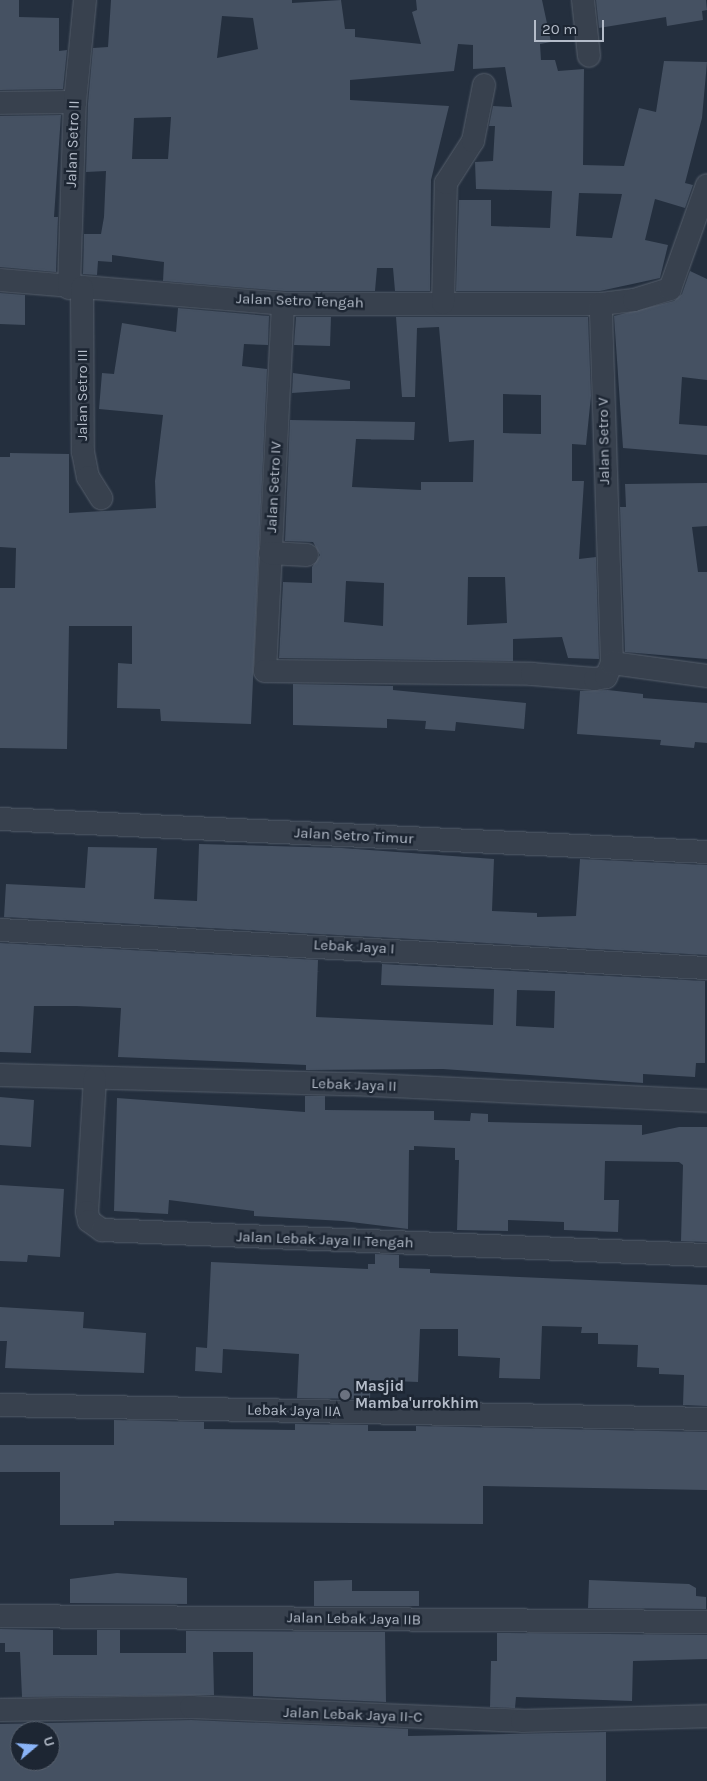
<!DOCTYPE html>
<html>
<head>
<meta charset="utf-8">
<style>
  body { margin:0 }
  #map { position:relative; width:707px; height:1781px; overflow:hidden; background:#242f3e; font-family:Karla,sans-serif }
  div>[style] { position:absolute }
  [style*='--x'] { left:calc(var(--x)*1px); top:calc(var(--y)*1px); width:calc(var(--w)*1px); rotate:calc(var(--a)*1deg) }
  .building>* { inset:0; background:#455162 }
  .roads { filter:drop-shadow(0 0 1px #565f6c) drop-shadow(0 0 1px #565f6c) }
  .minor>* { height:22px; margin:-11px; padding:0 11px; transform-origin:11px; border-radius:11px; background:#38414e }
  .dots>* { width:14px; height:14px; translate:-50% -50%; box-sizing:border-box; border:2px solid #1d2633; border-radius:50% }
  span { translate:-50% -50%; white-space:nowrap; text-align:center; line-height:1.15; -webkit-text-stroke:5px #1d2633; paint-order:stroke }
  .street-label { font-size:15px; color:#b4bcc9 }
  .poi-label { font-size:15px; color:#b4bcc9; font-weight:700 }
  .left { translate:0 -50%; text-align:left }
  .north { position:absolute; left:10px; top:1721px; width:50px; height:50px; box-sizing:border-box; background:#1d2633; border:1px solid #59626f; border-radius:50%; rotate:72deg; font-size:14px; font-weight:700; line-height:20px; text-align:center; color:#b4bcc9 }
  .north::after { content:''; display:block; margin:auto; width:18px; height:22px; background:#8ab4f8; clip-path:polygon(50% 0,100% 100%,50% 72%,0 100%) }
  .scale { position:absolute; left:534px; top:20px; width:70px; height:22px; box-sizing:border-box; border:2px solid #b4bcc9; border-top:0; padding-left:6px; font-size:15px; line-height:18px; white-space:nowrap; color:#b4bcc9; -webkit-text-stroke:4px #1d2633; paint-order:stroke }
</style>
</head>
<body>
<div id="map">
  <div class="building">
    <i style="clip-path:polygon(0 0,19px 0,19px 17px,59px 18px,59px 51px,67px 50px,63px 89px,0 90px)"></i>
    <i style="clip-path:polygon(evenodd,111px 0,292px 0,292px 3px,341px 0,345px 29px,355px 29px,355px 37px,421px 44px,412px 12px,417px 10px,416px 0,542px 0,551px 42px,540px 44px,541px 60px,555px 60px,558px 71px,584px 69px,583px 165px,624px 166px,639px 108px,656px 112px,664px 61px,707px 62px,702px 118px,685px 183px,693px 185px,685px 208px,655px 199px,645px 240px,668px 245px,660px 278px,600px 291px,456px 291px,459px 200px,491px 200px,491px 226px,550px 228px,552px 191px,476px 189px,475px 162px,493px 161px,495px 126px,489px 126px,493px 106px,512px 107px,505px 67px,473px 69px,473px 45px,458px 44px,454px 71px,350px 80px,350px 100px,449px 106px,431px 180px,430px 291px,395px 291px,393px 268px,377px 268px,375px 291px,284px 291px,163px 281px,164px 262px,112px 255px,112px 262px,98px 261px,97px 275px,83px 274px,84px 234px,101px 234px,104px 217px,106px 171px,86px 172px,88px 103px,93px 48px,108px 47px,111px 0,222px 16px,253px 18px,258px 49px,217px 58px,222px 16px,111px 0,171px 117px,168px 159px,132px 159px,134px 118px,171px 117px,111px 0,579px 193px,622px 194px,612px 238px,576px 236px,579px 193px)"></i>
    <i style="clip-path:polygon(596px 0,706px 0,707px 10px,702px 11px,703px 20px,667px 26px,666px 17px,599px 28px)"></i>
    <i style="clip-path:polygon(61px 115px,54px 217px,58px 217px,56px 272px,0 267px,0 116px)"></i>
    <i style="clip-path:polygon(690px 271px,707px 279px,707px 380px,682px 377px,679px 424px,707px 426px,707px 455px,623px 448px,614px 316px,674px 301px,682px 294px)"></i>
    <i style="clip-path:polygon(0 293px,25px 295px,25px 325px,0 324px)"></i>
    <i style="clip-path:polygon(178px 308px,269px 316px,268px 345px,244px 344px,242px 366px,267px 369px,251px 724px,161px 721px,160px 709px,117px 708px,118px 663px,132px 664px,132px 626px,69px 626px,67px 749px,0 748px,0 588px,15px 588px,16px 548px,0 547px,0 457px,10px 457px,10px 453px,69px 454px,69px 513px,156px 508px,155px 481px,163px 415px,99px 409px,102px 373px,114px 374px,122px 323px,176px 332px)"></i>
    <i style="clip-path:polygon(296px 317px,331px 317px,330px 346px,294px 345px)"></i>
    <i style="clip-path:polygon(evenodd,396px 317px,588px 317px,591px 396px,586px 445px,572px 444px,572px 481px,584px 481px,579px 559px,596px 557px,599px 659px,568px 658px,562px 637px,513px 639px,513px 661px,279px 658px,283px 582px,312px 583px,312px 567px,320px 555px,313px 542px,285px 541px,290px 420px,415px 422px,414px 440px,356px 439px,352px 487px,421px 490px,421px 482px,473px 482px,474px 440px,449px 442px,439px 327px,417px 328px,415px 397px,402px 397px,396px 317px,503px 394px,541px 395px,541px 434px,503px 433px,503px 394px,396px 317px,468px 577px,505px 577px,507px 623px,467px 625px,468px 577px,396px 317px,346px 581px,384px 583px,383px 626px,344px 622px,346px 581px)"></i>
    <i style="clip-path:polygon(293px 373px,350px 381px,350px 389px,292px 393px)"></i>
    <i style="clip-path:polygon(707px 483px,707px 526px,692px 527px,698px 572px,707px 572px,707px 659px,625px 652px,620px 507px,626px 507px,625px 484px)"></i>
    <i style="clip-path:polygon(293px 684px,393px 686px,393px 690px,526px 703px,524px 729px,456px 722px,455px 731px,425px 729px,426px 721px,387px 719px,387px 728px,293px 725px)"></i>
    <i style="clip-path:polygon(608px 690px,643px 694px,643px 698px,707px 703px,707px 743px,695px 742px,694px 748px,660px 745px,661px 740px,577px 734px,580px 691px)"></i>
    <i style="clip-path:polygon(199px 844px,342px 848px,494px 859px,492px 911px,537px 913px,537px 917px,576px 916px,580px 859px,707px 865px,707px 955px,4px 917px,6px 884px,85px 888px,88px 847px,157px 848px,154px 899px,197px 901px)"></i>
    <i style="clip-path:polygon(evenodd,0 943px,318px 960px,316px 1017px,493px 1025px,494px 989px,381px 985px,382px 964px,705px 981px,705px 1063px,696px 1063px,695px 1077px,643px 1074px,643px 1083px,443px 1069px,306px 1070px,306px 1065px,118px 1057px,121px 1008px,76px 1006px,34px 1006px,31px 1053px,0 1052px,0 943px,517px 990px,555px 991px,554px 1028px,516px 1026px,517px 990px)"></i>
    <i style="clip-path:polygon(305px 1096px,325px 1096px,325px 1110px,434px 1111px,434px 1120px,470px 1121px,471px 1113px,488px 1114px,488px 1122px,642px 1125px,642px 1135px,679px 1127px,707px 1127px,707px 1242px,681px 1241px,683px 1165px,679px 1162px,605px 1161px,604px 1200px,619px 1200px,618px 1232px,564px 1230px,564px 1222px,508px 1220px,508px 1231px,457px 1230px,459px 1160px,455px 1160px,455px 1148px,414px 1146px,414px 1150px,409px 1150px,408px 1229px,343px 1221px,254px 1216px,254px 1211px,169px 1200px,168px 1214px,114px 1211px,117px 1098px,305px 1112px)"></i>
    <i style="clip-path:polygon(0 1097px,34px 1100px,31px 1147px,0 1145px)"></i>
    <i style="clip-path:polygon(0 1185px,64px 1189px,60px 1257px,28px 1255px,27px 1262px,0 1261px)"></i>
    <i style="clip-path:polygon(375px 1254px,399px 1255px,399px 1268px,430px 1269px,430px 1273px,707px 1285px,707px 1406px,683px 1405px,684px 1375px,659px 1374px,659px 1368px,637px 1367px,638px 1345px,598px 1344px,598px 1333px,581px 1333px,582px 1327px,542px 1326px,540px 1379px,499px 1378px,500px 1358px,458px 1356px,458px 1329px,420px 1329px,418px 1382px,371px 1380px,370px 1399px,297px 1398px,299px 1354px,223px 1349px,222px 1373px,195px 1371px,196px 1347px,207px 1348px,211px 1262px,368px 1269px,368px 1264px,375px 1264px)"></i>
    <i style="clip-path:polygon(0 1307px,84px 1312px,83px 1328px,146px 1333px,144px 1373px,5px 1368px,7px 1341px,0 1341px)"></i>
    <i style="clip-path:polygon(114px 1420px,204px 1422px,204px 1429px,295px 1430px,295px 1424px,368px 1425px,368px 1431px,416px 1431px,416px 1426px,707px 1432px,707px 1490px,483px 1486px,483px 1524px,114px 1521px,114px 1525px,60px 1525px,60px 1472px,0 1472px,0 1445px,114px 1445px)"></i>
    <i style="clip-path:polygon(117px 1573px,187px 1578px,187px 1604px,70px 1603px,70px 1579px)"></i>
    <i style="clip-path:polygon(352px 1580px,352px 1591px,419px 1591px,419px 1606px,314px 1606px,314px 1581px)"></i>
    <i style="clip-path:polygon(589px 1580px,689px 1584px,696px 1588px,696px 1596px,706px 1597px,706px 1609px,588px 1608px)"></i>
    <i style="clip-path:polygon(0 1629px,53px 1630px,53px 1655px,97px 1655px,97px 1630px,120px 1630px,120px 1653px,186px 1653px,186px 1631px,385px 1632px,386px 1702px,253px 1696px,253px 1652px,213px 1652px,214px 1695px,22px 1697px,20px 1652px,5px 1652px,5px 1643px,0 1643px)"></i>
    <i style="clip-path:polygon(497px 1633px,707px 1635px,707px 1659px,633px 1661px,632px 1701px,516px 1697px,515px 1708px,490px 1707px,491px 1661px,497px 1661px)"></i>
    <i style="clip-path:polygon(evenodd,191px 1720px,408px 1729px,408px 1736px,606px 1732px,606px 1781px,0 1781px,0 1724px,191px 1720px,20px 1731px,50px 1731px,50px 1761px,20px 1761px,20px 1731px)"></i>
  </div>
  <div class="roads">
    <div class="minor">
      <i style="--x:583;--y:0;--w:56;--a:83.9"></i>
      <i style="--x:0;--y:103;--w:75;--a:-0.8"></i>
      <i style="--x:0;--y:280;--w:284;--a:4.8"></i>
      <i style="--x:283;--y:304;--w:318;--a:0"></i>
      <i style="--x:601;--y:304;--w:33;--a:-7"></i>
      <i style="--x:634;--y:300;--w:38;--a:-17"></i>
      <i style="--x:670;--y:289;--w:110;--a:-70.4"></i>
      <i style="--x:69;--y:288;--w:186;--a:-88.2"></i>
      <i style="--x:75;--y:102;--w:102;--a:-84.4"></i>
      <i style="--x:82;--y:288;--w:164;--a:89.7"></i>
      <i style="--x:83;--y:452;--w:25;--a:79"></i>
      <i style="--x:88;--y:477;--w:25;--a:58"></i>
      <i style="--x:443;--y:303;--w:120;--a:-88.6"></i>
      <i style="--x:446;--y:183;--w:50;--a:-57.3"></i>
      <i style="--x:473;--y:141;--w:57;--a:-78.9"></i>
      <i style="--x:283;--y:304;--w:367;--a:92.8"></i>
      <i style="--x:265;--y:671;--w:267;--a:0.6"></i>
      <i style="--x:532;--y:674;--w:63;--a:4.5"></i>
      <i style="--x:595;--y:679;--w:11;--a:-10"></i>
      <i style="--x:606;--y:677;--w:15;--a:-67"></i>
      <i style="--x:612;--y:663;--w:359;--a:-91.8"></i>
      <i style="--x:270;--y:553;--w:37;--a:3"></i>
      <i style="--x:612;--y:663;--w:96;--a:7.8"></i>
      <i style="--x:0;--y:819;--w:708;--a:2.67"></i>
      <i style="--x:0;--y:930;--w:708;--a:3.08"></i>
      <i style="--x:0;--y:1075;--w:350;--a:1.5"></i>
      <i style="--x:350;--y:1084;--w:357;--a:2.7"></i>
      <i style="--x:95;--y:1078;--w:134;--a:93.4"></i>
      <i style="--x:87;--y:1212;--w:9;--a:77"></i>
      <i style="--x:89;--y:1221;--w:16;--a:35"></i>
      <i style="--x:102;--y:1230;--w:606;--a:2.37"></i>
      <i style="--x:0;--y:1405;--w:707;--a:1.13"></i>
      <i style="--x:0;--y:1616;--w:707;--a:0.49"></i>
      <i style="--x:0;--y:1710;--w:191;--a:-0.9"></i>
      <i style="--x:191;--y:1707;--w:331;--a:2.4"></i>
      <i style="--x:522;--y:1721;--w:185;--a:-1.5"></i>
    </div>
  </div>
  <div class="dots">
    <i style="left:345px;top:1395px;background:#6b7280"></i>
  </div>
  <div class="street-label">
    <span style="left:73px;top:144px;rotate:-88deg">Jalan Setro II</span>
    <span style="left:300px;top:301px;rotate:2deg">Jalan Setro Tengah</span>
    <span style="left:83px;top:395px;rotate:-90deg">Jalan Setro III</span>
    <span style="left:604px;top:441px;rotate:-91deg">Jalan Setro V</span>
    <span style="left:274px;top:487px;rotate:-87deg">Jalan Setro IV</span>
    <span style="left:354px;top:836px;rotate:3deg">Jalan Setro Timur</span>
    <span style="left:354px;top:947px;rotate:3deg">Lebak Jaya I</span>
    <span style="left:354px;top:1085px;rotate:2deg">Lebak Jaya II</span>
    <span style="left:325px;top:1240px;rotate:2deg">Jalan Lebak Jaya II Tengah</span>
    <span style="left:294px;top:1411px;rotate:1deg">Lebak Jaya IIA</span>
    <span style="left:354px;top:1619px;rotate:1deg">Jalan Lebak Jaya IIB</span>
    <span style="left:353px;top:1715px;rotate:2deg">Jalan Lebak Jaya II-C</span>
  </div>
  <div class="poi-label">
    <span class="left" style="left:355px;top:1395px">Masjid<br>Mamba'urrokhim</span>
  </div>
  <div class="north">U</div>
  <div class="scale">20 m</div>
</div>
</body>
</html>
